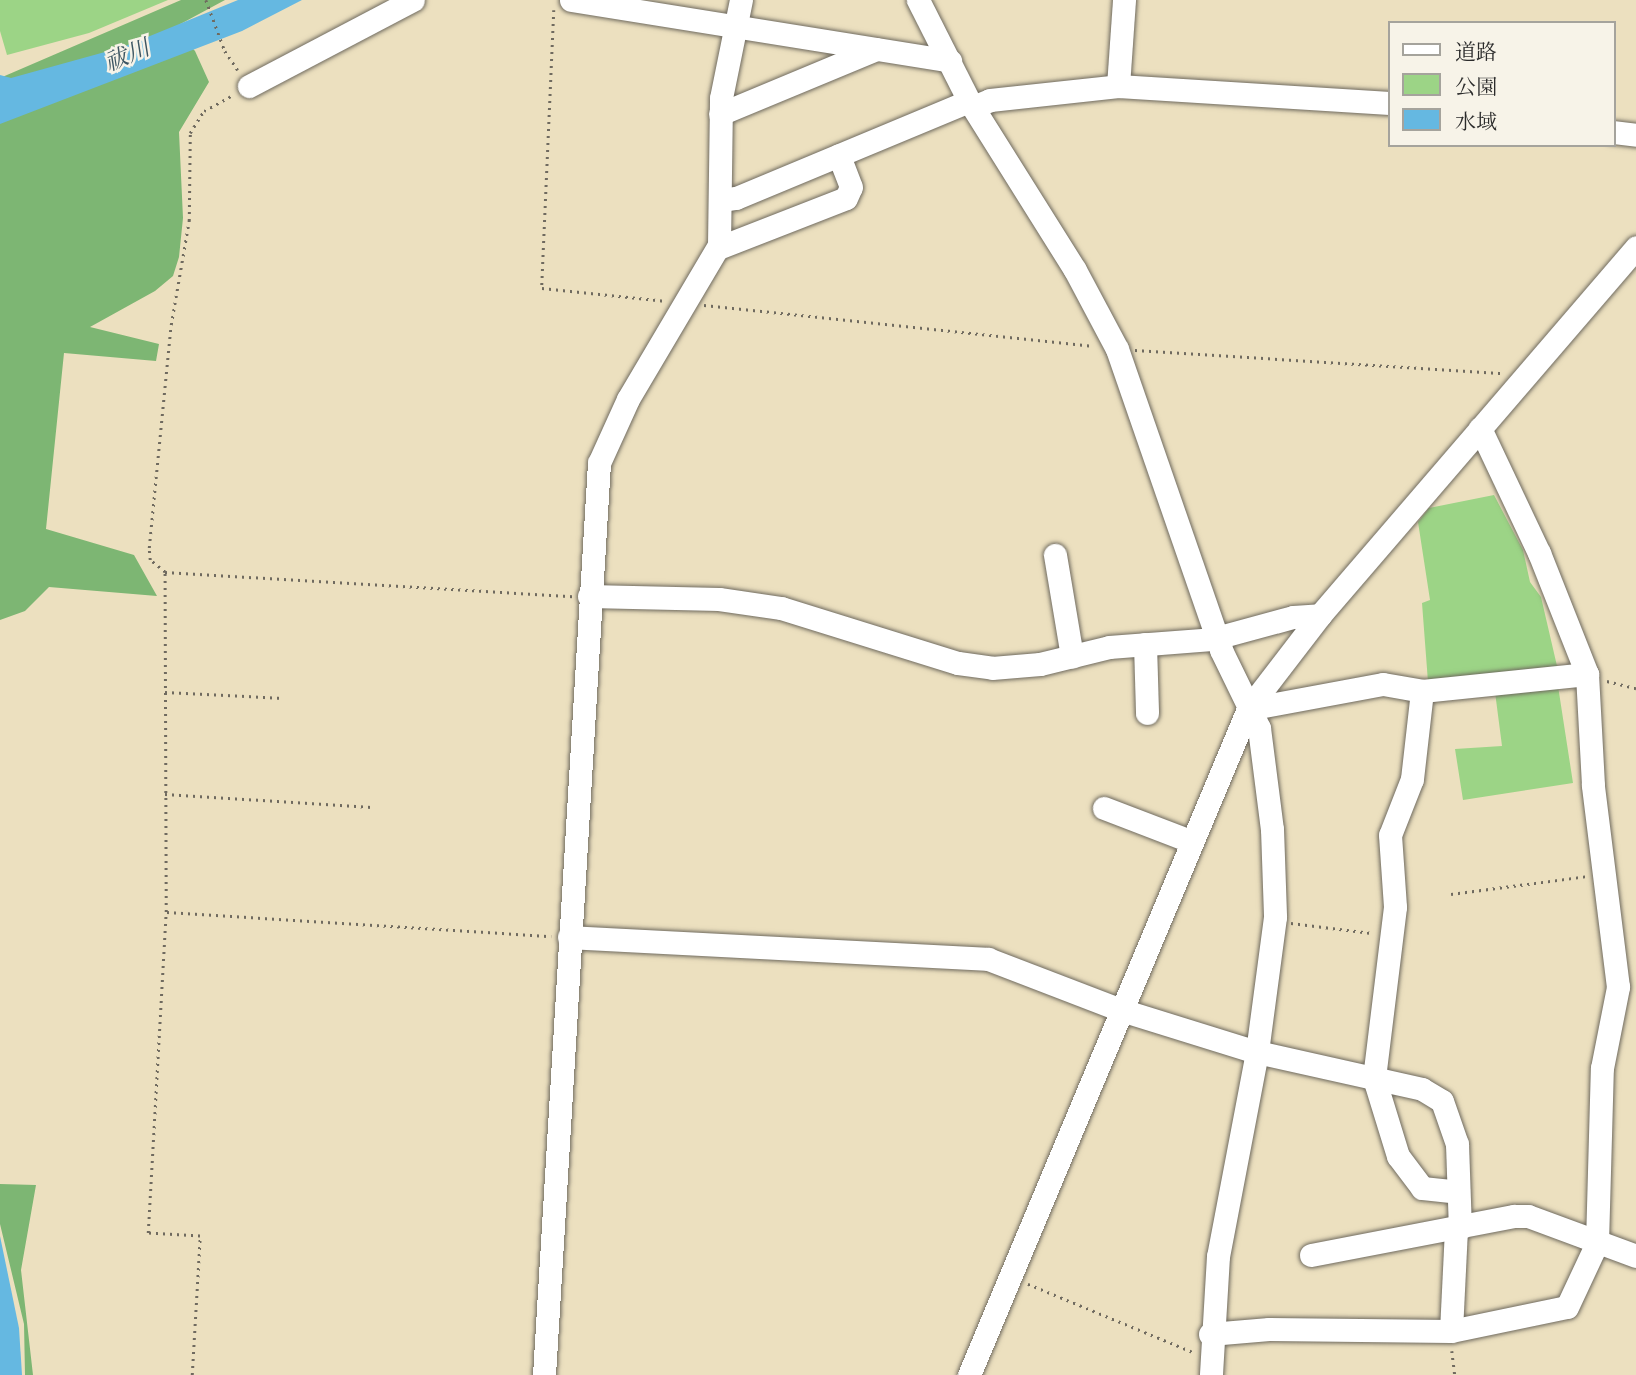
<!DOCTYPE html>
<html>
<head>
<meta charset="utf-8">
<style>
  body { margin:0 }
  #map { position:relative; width:1636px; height:1375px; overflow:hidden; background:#ece0bf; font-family:"Libre Caslon Text","Noto Serif JP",serif }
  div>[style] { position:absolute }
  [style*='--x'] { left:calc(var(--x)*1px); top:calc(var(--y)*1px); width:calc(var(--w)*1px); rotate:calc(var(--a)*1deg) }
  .green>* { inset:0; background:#9cd486 }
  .forest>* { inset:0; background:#7db673 }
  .water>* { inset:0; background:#65b8e1 }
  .path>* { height:2.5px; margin-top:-1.25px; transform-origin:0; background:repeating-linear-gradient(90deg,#6f6a5f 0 2px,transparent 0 7px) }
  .roads { filter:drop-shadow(0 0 2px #6f6a5f) drop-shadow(0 0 2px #6f6a5f) }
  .minor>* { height:23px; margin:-11.5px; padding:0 11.5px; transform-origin:11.5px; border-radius:11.5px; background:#fff }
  span { translate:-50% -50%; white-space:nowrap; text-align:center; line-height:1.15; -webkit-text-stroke:5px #f7f3e8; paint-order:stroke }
  .water-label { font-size:23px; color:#3c5562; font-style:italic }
  .legend { position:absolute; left:1388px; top:21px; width:228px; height:126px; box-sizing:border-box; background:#f7f3e8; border:2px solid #a5a39c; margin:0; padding:9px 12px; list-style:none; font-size:21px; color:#2b2b2b }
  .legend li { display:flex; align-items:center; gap:14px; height:35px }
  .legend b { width:35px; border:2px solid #a5a39c }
</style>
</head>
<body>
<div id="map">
  <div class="green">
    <i style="clip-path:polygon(0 0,168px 0,89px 33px,7px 55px,0 31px)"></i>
    <i style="clip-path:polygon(1494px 495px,1523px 550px,1530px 582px,1541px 597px,1557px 666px,1428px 682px,1422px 603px,1430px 600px,1418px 522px,1429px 508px)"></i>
    <i style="clip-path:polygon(1558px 686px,1573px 783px,1463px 800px,1455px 749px,1502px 746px,1495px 692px)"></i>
  </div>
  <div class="forest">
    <i style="clip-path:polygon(181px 0,225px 0,173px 28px,195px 51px,209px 82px,179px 132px,183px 218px,179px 257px,173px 276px,155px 291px,90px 327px,159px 344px,156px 361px,64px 353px,46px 529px,134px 555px,157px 596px,49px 587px,25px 611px,0 620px,0 78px)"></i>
    <i style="clip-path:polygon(0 1184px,36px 1185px,21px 1270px,33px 1375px,25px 1375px,24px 1324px,0 1224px)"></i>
  </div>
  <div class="water">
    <i style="clip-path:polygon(238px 0,302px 0,242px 31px,0 124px,0 75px,11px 78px,123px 47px)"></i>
    <i style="clip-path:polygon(0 1236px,19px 1328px,22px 1375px,0 1375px)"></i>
  </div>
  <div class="path">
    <i style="--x:206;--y:0;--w:54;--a:69.6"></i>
    <i style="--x:225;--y:51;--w:23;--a:56"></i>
    <i style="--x:554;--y:10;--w:278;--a:92.5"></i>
    <i style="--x:542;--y:288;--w:125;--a:6"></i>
    <i style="--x:704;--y:305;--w:392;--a:6"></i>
    <i style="--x:1135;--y:350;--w:369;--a:3.6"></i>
    <i style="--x:165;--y:572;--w:19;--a:-141"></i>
    <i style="--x:150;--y:560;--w:12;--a:-95"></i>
    <i style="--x:149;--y:548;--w:224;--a:-84.4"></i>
    <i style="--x:171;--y:325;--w:106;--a:-80.2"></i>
    <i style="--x:189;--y:221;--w:88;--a:-89.3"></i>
    <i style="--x:190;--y:133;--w:26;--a:-58"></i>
    <i style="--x:204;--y:111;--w:33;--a:-29"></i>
    <i style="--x:1607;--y:681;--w:30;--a:14"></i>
    <i style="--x:165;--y:692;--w:118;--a:2.9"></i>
    <i style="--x:165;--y:794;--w:207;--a:3.6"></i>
    <i style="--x:1451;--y:894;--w:137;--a:-7.5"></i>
    <i style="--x:167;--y:912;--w:385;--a:3.6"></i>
    <i style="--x:1291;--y:923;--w:81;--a:7.1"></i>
    <i style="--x:1028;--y:1284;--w:178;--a:22.4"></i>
    <i style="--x:1452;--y:1351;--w:24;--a:83"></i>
    <i style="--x:192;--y:1375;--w:139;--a:-86.7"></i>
    <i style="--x:200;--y:1236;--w:52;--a:-176.7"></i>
    <i style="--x:148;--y:1233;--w:322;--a:-86.8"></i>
    <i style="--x:166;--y:912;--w:340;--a:-90.2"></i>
    <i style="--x:165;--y:572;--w:408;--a:3.4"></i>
  </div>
  <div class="roads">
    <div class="minor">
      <i style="--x:571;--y:0;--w:384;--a:9.1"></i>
      <i style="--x:918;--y:0;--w:113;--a:63.2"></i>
      <i style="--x:969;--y:101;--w:199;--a:57.9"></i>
      <i style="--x:1075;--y:270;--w:89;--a:62"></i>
      <i style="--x:1117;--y:349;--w:318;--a:70.9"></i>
      <i style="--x:1221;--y:650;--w:87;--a:64"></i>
      <i style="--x:1259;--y:728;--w:102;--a:82.7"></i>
      <i style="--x:1272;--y:829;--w:88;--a:88"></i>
      <i style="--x:1275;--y:917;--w:136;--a:97.6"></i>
      <i style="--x:1257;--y:1052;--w:208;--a:100.8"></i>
      <i style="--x:1218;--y:1256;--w:119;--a:93.4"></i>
      <i style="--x:249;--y:86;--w:185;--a:-27.7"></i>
      <i style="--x:1118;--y:86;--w:86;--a:-86"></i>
      <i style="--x:973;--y:107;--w:18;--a:-22"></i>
      <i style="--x:990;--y:100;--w:129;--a:-6.2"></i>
      <i style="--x:1118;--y:86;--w:272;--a:3.6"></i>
      <i style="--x:720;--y:114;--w:169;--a:-22.6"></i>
      <i style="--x:1613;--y:132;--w:23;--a:7"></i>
      <i style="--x:721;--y:200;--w:15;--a:-8"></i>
      <i style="--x:736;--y:198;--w:252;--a:-22.6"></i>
      <i style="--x:718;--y:248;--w:137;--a:-21.3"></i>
      <i style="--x:846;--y:198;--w:12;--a:-66"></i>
      <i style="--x:851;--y:187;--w:34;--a:-111"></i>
      <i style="--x:1055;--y:555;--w:103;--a:80.5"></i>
      <i style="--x:589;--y:596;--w:130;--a:1.3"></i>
      <i style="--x:719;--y:599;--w:63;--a:8.3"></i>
      <i style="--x:781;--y:608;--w:185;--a:17.3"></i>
      <i style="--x:958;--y:663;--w:34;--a:8"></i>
      <i style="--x:992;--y:668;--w:48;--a:-4.8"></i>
      <i style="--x:1040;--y:664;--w:71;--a:-13.8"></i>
      <i style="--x:1109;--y:647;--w:103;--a:-4.4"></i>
      <i style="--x:1212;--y:639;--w:84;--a:-15.2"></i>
      <i style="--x:1293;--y:617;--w:27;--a:-4"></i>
      <i style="--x:1145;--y:644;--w:69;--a:88.3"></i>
      <i style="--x:1422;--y:691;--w:89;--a:96.5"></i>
      <i style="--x:1412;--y:779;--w:60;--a:111.4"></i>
      <i style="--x:1390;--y:835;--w:72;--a:86"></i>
      <i style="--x:1395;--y:907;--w:172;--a:97"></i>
      <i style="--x:1374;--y:1078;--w:82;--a:72.9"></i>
      <i style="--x:1398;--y:1156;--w:40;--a:53"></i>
      <i style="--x:1422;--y:1188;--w:36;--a:6"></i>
      <i style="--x:1248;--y:709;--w:137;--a:-10.5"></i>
      <i style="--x:1383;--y:684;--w:40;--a:10"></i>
      <i style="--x:1422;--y:691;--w:166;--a:-5.9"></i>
      <i style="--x:1104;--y:808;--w:92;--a:21"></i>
      <i style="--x:569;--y:937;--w:420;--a:3"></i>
      <i style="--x:988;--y:959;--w:142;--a:21"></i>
      <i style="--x:1121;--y:1010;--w:142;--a:17.2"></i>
      <i style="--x:1257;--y:1052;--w:169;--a:12.6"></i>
      <i style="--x:1422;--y:1089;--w:23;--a:31"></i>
      <i style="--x:1442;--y:1101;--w:46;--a:70.8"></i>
      <i style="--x:1457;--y:1144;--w:84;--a:88"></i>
      <i style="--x:1311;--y:1255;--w:207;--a:-10.9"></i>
      <i style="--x:1514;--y:1216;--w:14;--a:0"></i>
      <i style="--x:1528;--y:1216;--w:115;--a:20.3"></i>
      <i style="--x:1451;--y:1331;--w:102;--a:-87.2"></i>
      <i style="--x:1210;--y:1334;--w:59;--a:-4.8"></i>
      <i style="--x:1269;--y:1329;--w:182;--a:0.6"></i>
      <i style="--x:1451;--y:1331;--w:118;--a:-11.7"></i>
      <i style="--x:1567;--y:1307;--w:71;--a:-64.9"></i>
      <i style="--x:1597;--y:1243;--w:175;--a:-88.4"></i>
      <i style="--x:1602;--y:1068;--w:83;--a:-78.8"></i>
      <i style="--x:1618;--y:987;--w:204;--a:-97.1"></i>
      <i style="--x:1593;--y:785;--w:111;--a:-93.1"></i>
      <i style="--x:1587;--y:674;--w:130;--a:-111.6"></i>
      <i style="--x:1539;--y:553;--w:138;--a:-115.3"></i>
      <i style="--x:544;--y:1375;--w:914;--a:-86.55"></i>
      <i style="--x:599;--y:463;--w:70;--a:-65.6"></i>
      <i style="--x:628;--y:399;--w:179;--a:-59.4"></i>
      <i style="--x:719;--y:245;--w:147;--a:-89.2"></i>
      <i style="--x:721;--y:98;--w:100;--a:-78.5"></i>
      <i style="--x:969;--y:1375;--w:722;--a:-67.27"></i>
      <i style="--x:1248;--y:709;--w:118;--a:-52.5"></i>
      <i style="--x:1320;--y:615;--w:485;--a:-49.3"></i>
    </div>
  </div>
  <div class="water-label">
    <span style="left:127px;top:55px;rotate:-23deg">祓川</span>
  </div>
  <ul class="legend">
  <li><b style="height:9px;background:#fff"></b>道路</li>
  <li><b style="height:19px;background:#9cd486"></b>公園</li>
  <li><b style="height:19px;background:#65b8e1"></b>水域</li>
  </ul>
</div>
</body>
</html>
